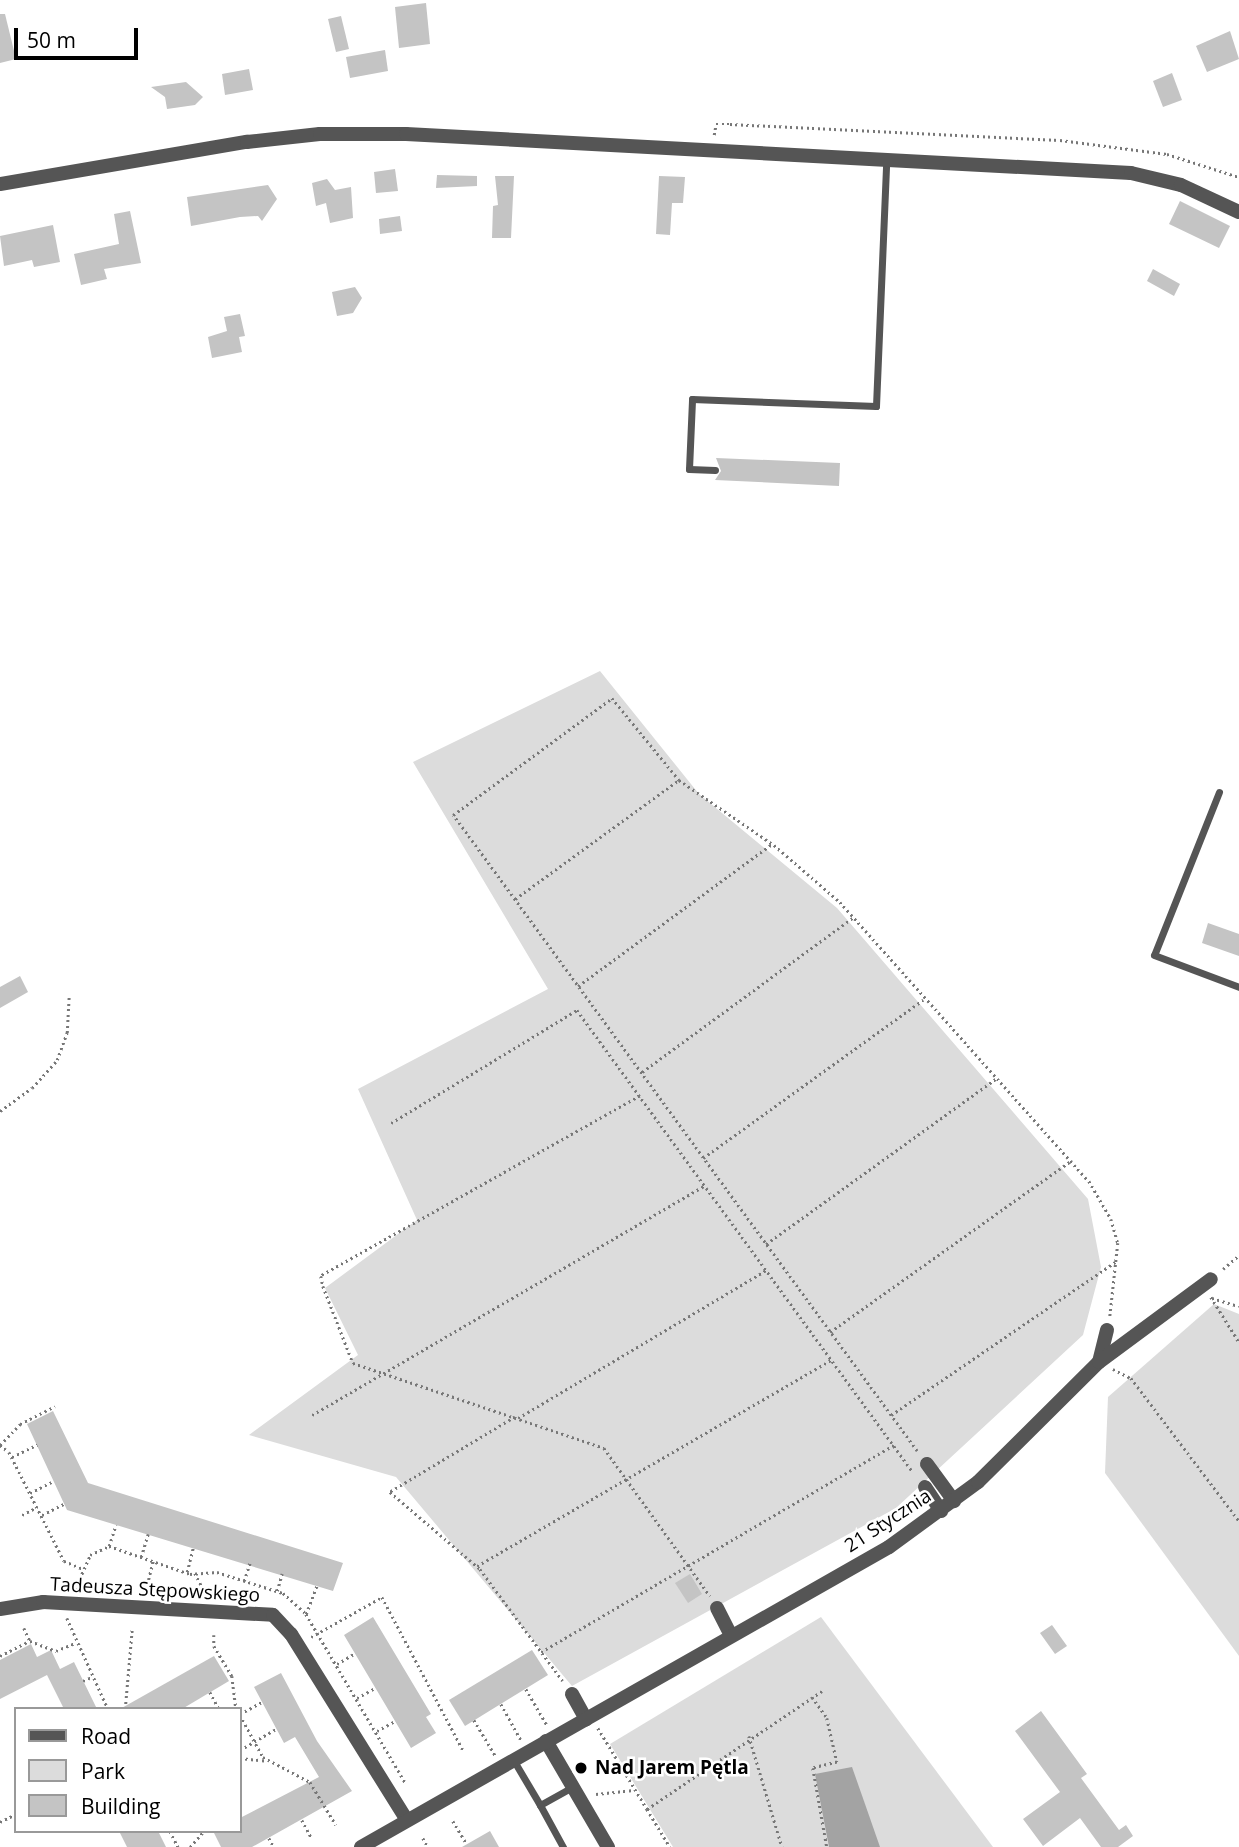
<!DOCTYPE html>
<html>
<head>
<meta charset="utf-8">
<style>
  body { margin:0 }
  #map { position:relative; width:1239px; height:1847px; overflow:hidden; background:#fff; font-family:"Open Sans",sans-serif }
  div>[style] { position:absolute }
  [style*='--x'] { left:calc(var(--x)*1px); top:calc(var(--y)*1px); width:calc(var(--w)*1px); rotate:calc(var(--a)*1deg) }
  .green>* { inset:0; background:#dcdcdc }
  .water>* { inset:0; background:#a3a3a3 }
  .building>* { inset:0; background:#c4c4c4 }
  .path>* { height:2.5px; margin-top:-1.25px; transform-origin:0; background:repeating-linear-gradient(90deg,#777 0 2px,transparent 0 5.5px) }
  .service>* { height:7px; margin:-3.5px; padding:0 3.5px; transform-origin:3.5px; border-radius:3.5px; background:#555 }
  .minor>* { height:14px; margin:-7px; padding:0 7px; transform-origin:7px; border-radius:7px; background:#555 }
  .tertiary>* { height:14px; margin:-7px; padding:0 7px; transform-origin:7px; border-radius:7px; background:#555 }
  .dots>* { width:19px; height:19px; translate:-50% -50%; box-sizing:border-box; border:4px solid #fff; border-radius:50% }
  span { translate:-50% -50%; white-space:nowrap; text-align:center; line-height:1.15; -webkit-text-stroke:5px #fff; paint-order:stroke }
  .street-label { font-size:19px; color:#000 }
  .poi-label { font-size:19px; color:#000; font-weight:700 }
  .left { translate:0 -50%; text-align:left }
  .legend { position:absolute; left:14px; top:1707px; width:228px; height:126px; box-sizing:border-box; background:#fff; border:2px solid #999; margin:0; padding:9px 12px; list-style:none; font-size:21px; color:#000 }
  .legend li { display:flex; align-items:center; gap:14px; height:35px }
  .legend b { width:35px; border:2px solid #999 }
  .scale { position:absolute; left:14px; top:28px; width:124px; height:32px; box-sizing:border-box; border:4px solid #000; border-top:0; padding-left:9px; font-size:21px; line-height:24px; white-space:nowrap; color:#000; -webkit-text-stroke:5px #fff; paint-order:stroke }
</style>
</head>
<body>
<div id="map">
  <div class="green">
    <i style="clip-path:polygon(600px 671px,699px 794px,837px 908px,1088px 1199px,1101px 1267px,1083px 1335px,896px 1508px,572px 1686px,396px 1477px,249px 1435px,358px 1355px,325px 1288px,417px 1220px,358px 1089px,548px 989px,413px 762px)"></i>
    <i style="clip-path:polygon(1214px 1304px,1239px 1314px,1239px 1656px,1105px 1473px,1108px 1397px)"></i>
    <i style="clip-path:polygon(821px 1617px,993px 1847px,673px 1847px,610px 1744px)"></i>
  </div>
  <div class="water">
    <i style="clip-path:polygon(852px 1767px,865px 1804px,880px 1847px,829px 1847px,815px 1774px)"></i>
  </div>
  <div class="building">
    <i style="clip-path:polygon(426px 3px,430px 44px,399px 48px,395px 7px)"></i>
    <i style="clip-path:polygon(0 14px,5px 14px,16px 59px,0 63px)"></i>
    <i style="clip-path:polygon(341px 16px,349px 49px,336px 52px,328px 19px)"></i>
    <i style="clip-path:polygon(1230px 31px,1239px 59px,1207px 72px,1196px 46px)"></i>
    <i style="clip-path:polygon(385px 50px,388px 71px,350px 78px,346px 57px)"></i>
    <i style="clip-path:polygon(249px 69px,253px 90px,225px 95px,222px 74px)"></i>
    <i style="clip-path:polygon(1172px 73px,1182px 100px,1163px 107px,1153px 81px)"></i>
    <i style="clip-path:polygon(186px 82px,203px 97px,195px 105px,167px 109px,165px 97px,151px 87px)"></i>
    <i style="clip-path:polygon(395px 169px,398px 191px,376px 193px,374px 172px)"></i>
    <i style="clip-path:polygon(437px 175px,477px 176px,477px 186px,436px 188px)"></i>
    <i style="clip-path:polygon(495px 176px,514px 176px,511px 238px,492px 238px,493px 206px,498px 205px)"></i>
    <i style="clip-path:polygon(659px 176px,685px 177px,683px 203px,672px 203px,670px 235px,656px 234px)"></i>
    <i style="clip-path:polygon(327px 179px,335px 190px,351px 187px,353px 218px,330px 223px,326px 203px,316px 206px,312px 183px)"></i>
    <i style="clip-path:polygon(268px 185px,277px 199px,262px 221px,258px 216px,240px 217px,191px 226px,187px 197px)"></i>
    <i style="clip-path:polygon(1180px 201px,1230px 226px,1219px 248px,1169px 224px)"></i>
    <i style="clip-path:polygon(130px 211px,141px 263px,104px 269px,107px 279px,81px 285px,74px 254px,119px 244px,114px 214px)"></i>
    <i style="clip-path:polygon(400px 216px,402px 231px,380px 234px,379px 219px)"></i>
    <i style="clip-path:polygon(53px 225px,60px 262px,34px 267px,32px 260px,4px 266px,0 236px)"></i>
    <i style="clip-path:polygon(1153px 269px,1180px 284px,1174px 296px,1147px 281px)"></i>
    <i style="clip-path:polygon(355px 287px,362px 298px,353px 313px,337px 316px,332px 292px)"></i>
    <i style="clip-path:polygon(240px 314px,245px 336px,239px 337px,242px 352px,212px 358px,208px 337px,227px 331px,224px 317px)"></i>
    <i style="clip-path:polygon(716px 458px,840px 463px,839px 486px,715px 480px,721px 471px)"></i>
    <i style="clip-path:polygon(1208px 923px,1239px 934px,1239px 956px,1202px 943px)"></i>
    <i style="clip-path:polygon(20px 976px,28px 992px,0 1008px,0 987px)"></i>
    <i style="clip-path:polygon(53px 1411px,88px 1483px,343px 1563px,333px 1591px,67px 1510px,27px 1424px)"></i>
    <i style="clip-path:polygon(690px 1574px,702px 1594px,688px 1603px,675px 1583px)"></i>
    <i style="clip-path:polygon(373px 1617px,431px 1714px,426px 1717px,436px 1733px,411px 1748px,344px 1635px)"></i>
    <i style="clip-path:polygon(1052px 1625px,1067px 1646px,1055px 1654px,1040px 1633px)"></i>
    <i style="clip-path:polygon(31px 1644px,37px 1657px,51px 1650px,60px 1669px,74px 1662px,97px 1709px,64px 1709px,47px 1675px,0 1699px,0 1660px)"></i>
    <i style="clip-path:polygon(532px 1650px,548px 1675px,465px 1726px,449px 1700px)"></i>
    <i style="clip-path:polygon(214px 1656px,229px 1681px,182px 1709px,120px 1709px)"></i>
    <i style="clip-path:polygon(281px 1673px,317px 1741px,352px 1791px,252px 1847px,221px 1847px,213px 1831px,240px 1831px,240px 1818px,319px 1777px,295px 1737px,284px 1743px,254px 1687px)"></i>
    <i style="clip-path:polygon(1041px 1711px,1087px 1774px,1081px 1778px,1119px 1830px,1126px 1825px,1133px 1836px,1118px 1847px,1101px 1847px,1080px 1818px,1043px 1846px,1023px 1819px,1060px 1792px,1015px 1731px)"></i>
    <i style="clip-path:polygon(119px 1831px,158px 1831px,166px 1847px,127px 1847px)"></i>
    <i style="clip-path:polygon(490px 1831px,499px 1847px,462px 1847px)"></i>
  </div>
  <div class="path">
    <i style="--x:714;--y:135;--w:11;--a:-80"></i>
    <i style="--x:716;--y:124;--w:14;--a:0"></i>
    <i style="--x:730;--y:124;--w:330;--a:2.8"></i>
    <i style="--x:1060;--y:140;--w:108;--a:7.5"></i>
    <i style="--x:1167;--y:154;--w:76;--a:17.7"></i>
    <i style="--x:515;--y:899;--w:203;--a:-36"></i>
    <i style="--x:578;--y:986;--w:240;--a:-36.2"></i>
    <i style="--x:642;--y:1072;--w:263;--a:-36.2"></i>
    <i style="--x:640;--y:1096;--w:366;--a:150.6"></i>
    <i style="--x:321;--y:1276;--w:10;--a:79"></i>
    <i style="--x:323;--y:1286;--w:83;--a:68.7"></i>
    <i style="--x:353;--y:1363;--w:265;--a:18.7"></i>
    <i style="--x:604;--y:1448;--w:182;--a:54.4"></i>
    <i style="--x:0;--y:1111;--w:39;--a:-36"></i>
    <i style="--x:32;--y:1088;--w:38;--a:-48"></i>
    <i style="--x:57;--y:1060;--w:29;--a:-70"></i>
    <i style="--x:67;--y:1033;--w:37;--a:-87"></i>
    <i style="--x:391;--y:1123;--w:218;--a:-31.3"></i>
    <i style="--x:577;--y:1010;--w:570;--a:53.99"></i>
    <i style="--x:703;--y:1158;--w:271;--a:-35.7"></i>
    <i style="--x:766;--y:1244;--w:283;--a:-35.7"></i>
    <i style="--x:1223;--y:1269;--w:21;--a:-41"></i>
    <i style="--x:1211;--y:1297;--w:53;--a:58.1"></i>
    <i style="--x:1212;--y:1298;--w:28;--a:17"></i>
    <i style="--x:830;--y:1332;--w:297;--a:-35.4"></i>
    <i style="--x:1113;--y:1369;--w:20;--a:27"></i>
    <i style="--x:1131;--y:1378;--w:179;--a:52.9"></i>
    <i style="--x:312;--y:1415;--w:455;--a:-30.3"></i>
    <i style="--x:891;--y:1415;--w:273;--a:-34.3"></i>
    <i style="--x:515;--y:1417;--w:146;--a:149"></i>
    <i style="--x:390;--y:1492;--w:118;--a:40.5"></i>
    <i style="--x:480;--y:1569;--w:139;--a:53.5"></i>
    <i style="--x:518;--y:1418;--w:289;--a:-30.8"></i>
    <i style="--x:0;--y:1445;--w:11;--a:38"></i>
    <i style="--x:9;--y:1452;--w:122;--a:63.2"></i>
    <i style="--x:64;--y:1561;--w:21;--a:23"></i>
    <i style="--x:0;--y:1445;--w:29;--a:-46"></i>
    <i style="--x:20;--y:1424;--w:39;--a:-27"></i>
    <i style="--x:917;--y:1451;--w:787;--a:-126.11"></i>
    <i style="--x:453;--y:815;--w:197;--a:-36.3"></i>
    <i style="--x:612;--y:698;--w:106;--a:50.7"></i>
    <i style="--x:679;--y:780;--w:115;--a:34.4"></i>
    <i style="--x:774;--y:845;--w:87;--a:40.8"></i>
    <i style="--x:840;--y:902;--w:374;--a:48.3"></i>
    <i style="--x:1089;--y:1181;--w:44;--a:59.9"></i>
    <i style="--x:1111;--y:1219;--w:25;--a:74"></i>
    <i style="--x:1118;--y:1243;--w:74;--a:96.2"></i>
    <i style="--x:12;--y:1457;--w:28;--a:-26"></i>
    <i style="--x:30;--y:1493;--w:27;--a:-27"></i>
    <i style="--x:22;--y:1515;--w:17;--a:-28"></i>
    <i style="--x:42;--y:1515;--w:25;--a:-27"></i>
    <i style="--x:109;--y:1546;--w:22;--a:-72"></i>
    <i style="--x:141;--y:1557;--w:24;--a:-73"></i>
    <i style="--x:477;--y:1566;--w:410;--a:-30.2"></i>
    <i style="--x:187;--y:1572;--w:25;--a:-76"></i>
    <i style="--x:195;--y:1573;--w:25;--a:63"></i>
    <i style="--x:244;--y:1581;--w:19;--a:-72"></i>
    <i style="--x:147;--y:1585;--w:25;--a:-76"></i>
    <i style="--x:75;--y:1589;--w:37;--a:-66"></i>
    <i style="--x:90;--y:1555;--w:21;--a:-25"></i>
    <i style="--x:109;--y:1546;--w:86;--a:19.1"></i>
    <i style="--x:190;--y:1574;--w:27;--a:-4"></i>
    <i style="--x:217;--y:1572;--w:69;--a:17.7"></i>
    <i style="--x:283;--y:1593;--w:31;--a:42"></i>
    <i style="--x:306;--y:1614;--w:197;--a:59.5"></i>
    <i style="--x:277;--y:1591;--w:18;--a:-74"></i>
    <i style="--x:306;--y:1614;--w:30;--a:-69"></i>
    <i style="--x:67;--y:1618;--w:100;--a:65.7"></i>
    <i style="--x:24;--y:1628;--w:14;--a:65"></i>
    <i style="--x:214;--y:1635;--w:11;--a:90"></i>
    <i style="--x:214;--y:1646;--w:35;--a:59"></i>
    <i style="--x:232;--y:1676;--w:33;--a:83"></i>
    <i style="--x:311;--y:1637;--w:81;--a:-29.4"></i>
    <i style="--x:382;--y:1597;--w:173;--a:62.1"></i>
    <i style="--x:541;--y:1652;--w:409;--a:-30.4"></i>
    <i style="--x:0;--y:1656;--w:34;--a:-27"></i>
    <i style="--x:30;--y:1641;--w:28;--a:21"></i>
    <i style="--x:56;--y:1651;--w:21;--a:-23"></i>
    <i style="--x:337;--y:1664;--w:21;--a:-31"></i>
    <i style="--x:83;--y:1681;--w:10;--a:-24"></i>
    <i style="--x:526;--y:1689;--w:42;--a:59.7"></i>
    <i style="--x:210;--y:1692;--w:19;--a:62"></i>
    <i style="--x:812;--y:1697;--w:26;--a:54"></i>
    <i style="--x:827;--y:1718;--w:45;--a:77.2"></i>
    <i style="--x:837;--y:1762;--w:25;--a:166"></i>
    <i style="--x:813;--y:1768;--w:80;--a:80"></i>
    <i style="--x:357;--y:1698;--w:21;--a:-29"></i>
    <i style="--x:501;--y:1704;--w:41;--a:60.9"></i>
    <i style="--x:125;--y:1709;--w:80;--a:-85"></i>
    <i style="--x:240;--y:1714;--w:25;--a:-29"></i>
    <i style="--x:240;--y:1715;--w:48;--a:61.3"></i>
    <i style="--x:263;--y:1757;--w:53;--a:28"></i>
    <i style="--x:310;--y:1782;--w:50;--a:58.8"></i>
    <i style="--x:474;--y:1720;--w:41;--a:59"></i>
    <i style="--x:598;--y:1728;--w:95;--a:58.8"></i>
    <i style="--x:647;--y:1809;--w:211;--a:-34"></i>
    <i style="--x:377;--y:1731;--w:21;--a:-29"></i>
    <i style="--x:749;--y:1736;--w:116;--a:73.4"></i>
    <i style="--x:240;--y:1750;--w:42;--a:-30.3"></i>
    <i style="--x:240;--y:1758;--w:27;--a:6"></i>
    <i style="--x:596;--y:1794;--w:38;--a:-6"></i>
    <i style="--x:647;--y:1809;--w:44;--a:58.8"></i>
    <i style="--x:302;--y:1820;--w:21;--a:62"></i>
    <i style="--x:453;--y:1821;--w:27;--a:59"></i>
    <i style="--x:0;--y:1822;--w:18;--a:-27"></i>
    <i style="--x:170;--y:1831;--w:18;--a:63"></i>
    <i style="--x:269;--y:1838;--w:10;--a:61"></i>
    <i style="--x:423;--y:1838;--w:10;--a:61"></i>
    <i style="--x:190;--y:1847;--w:21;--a:-49"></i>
  </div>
  <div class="service">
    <i style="--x:715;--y:470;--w:26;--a:-178"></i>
    <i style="--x:689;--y:469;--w:70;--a:-87.5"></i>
    <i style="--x:692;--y:399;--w:184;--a:2.2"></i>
    <i style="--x:876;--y:406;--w:243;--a:-87.6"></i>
    <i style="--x:1219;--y:792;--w:175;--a:111.7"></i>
    <i style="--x:1154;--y:955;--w:91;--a:20.6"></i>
    <i style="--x:514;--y:1761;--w:51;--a:59.4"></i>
    <i style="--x:540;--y:1805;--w:37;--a:-29"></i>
    <i style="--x:540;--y:1805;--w:48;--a:61.3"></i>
  </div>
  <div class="minor">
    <i style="--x:1099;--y:1362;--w:33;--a:-76"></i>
    <i style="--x:927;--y:1464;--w:46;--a:53.9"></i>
    <i style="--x:925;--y:1487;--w:29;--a:56"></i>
    <i style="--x:717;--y:1608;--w:31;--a:63"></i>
    <i style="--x:0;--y:1609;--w:44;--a:-9.2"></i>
    <i style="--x:43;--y:1602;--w:230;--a:3.2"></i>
    <i style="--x:273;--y:1615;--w:26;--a:47"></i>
    <i style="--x:291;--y:1634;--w:219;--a:58.1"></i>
    <i style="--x:572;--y:1694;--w:29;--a:61"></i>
    <i style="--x:546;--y:1741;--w:123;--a:59.7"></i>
    <i style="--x:361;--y:1847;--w:607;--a:-29.6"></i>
    <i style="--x:889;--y:1547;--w:110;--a:-36.1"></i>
    <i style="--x:978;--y:1482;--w:170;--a:-44.8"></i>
    <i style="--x:1099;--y:1362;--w:139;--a:-36.5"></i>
  </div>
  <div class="tertiary">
    <i style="--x:0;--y:184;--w:251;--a:-9.7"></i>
    <i style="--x:247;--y:142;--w:73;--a:-6.3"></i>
    <i style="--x:320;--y:134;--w:86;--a:0"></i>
    <i style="--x:406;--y:134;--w:726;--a:3.08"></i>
    <i style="--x:1131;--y:173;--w:51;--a:13.5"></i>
    <i style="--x:1181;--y:185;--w:64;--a:25"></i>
  </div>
  <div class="dots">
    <i style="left:581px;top:1768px;background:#000"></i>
  </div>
  <div class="street-label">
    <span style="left:888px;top:1521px;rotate:-33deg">21 Stycznia</span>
    <span style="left:155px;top:1590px;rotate:3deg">Tadeusza Stępowskiego</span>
  </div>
  <div class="poi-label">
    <span class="left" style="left:595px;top:1768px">Nad Jarem Pętla</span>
  </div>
  <ul class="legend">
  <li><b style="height:9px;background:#555"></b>Road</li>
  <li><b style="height:19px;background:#dcdcdc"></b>Park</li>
  <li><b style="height:19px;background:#c4c4c4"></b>Building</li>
  </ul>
  <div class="scale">50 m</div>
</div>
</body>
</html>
